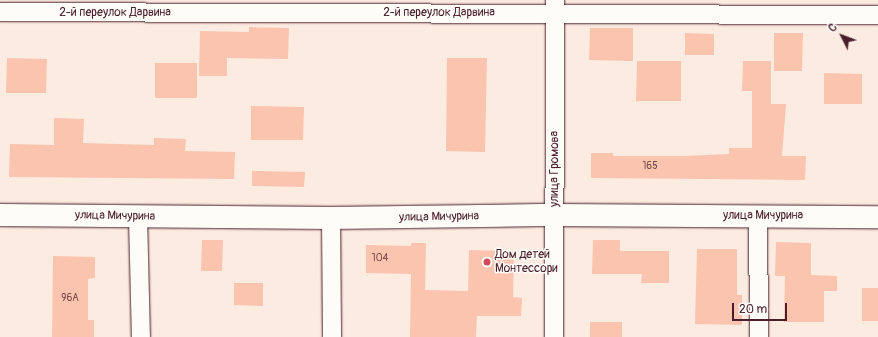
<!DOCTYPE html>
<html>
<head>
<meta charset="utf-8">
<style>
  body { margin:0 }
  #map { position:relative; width:878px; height:337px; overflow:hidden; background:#fcebe1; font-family:Pangolin,sans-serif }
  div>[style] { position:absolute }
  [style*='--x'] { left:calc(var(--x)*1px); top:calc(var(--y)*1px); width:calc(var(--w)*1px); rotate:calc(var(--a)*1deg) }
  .building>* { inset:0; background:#fbc4ae }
  .roads { filter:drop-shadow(0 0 1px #4a1f2b) drop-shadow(0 0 1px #4a1f2b) }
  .minor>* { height:18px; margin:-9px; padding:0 9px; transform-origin:9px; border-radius:9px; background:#fdfcf7 }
  .tertiary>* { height:22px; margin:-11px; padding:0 11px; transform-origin:11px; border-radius:11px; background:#fdfcf7 }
  .dots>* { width:11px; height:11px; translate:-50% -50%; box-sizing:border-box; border:2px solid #fdfcf7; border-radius:50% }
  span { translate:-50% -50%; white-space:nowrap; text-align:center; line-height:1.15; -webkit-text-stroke:3px #fdfcf7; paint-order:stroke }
  .number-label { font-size:10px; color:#76484c }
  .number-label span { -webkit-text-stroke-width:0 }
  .street-label { font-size:12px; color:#4a1f2b }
  .poi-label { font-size:12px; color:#4a1f2b }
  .left { translate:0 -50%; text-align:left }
  .north { position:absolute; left:822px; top:16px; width:40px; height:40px; -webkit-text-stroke:3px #fdfcf7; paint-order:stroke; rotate:312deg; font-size:11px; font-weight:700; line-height:16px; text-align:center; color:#4a1f2b }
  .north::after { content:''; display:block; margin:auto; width:14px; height:18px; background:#4a1f2b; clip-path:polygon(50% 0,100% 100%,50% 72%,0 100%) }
  .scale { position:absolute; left:732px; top:303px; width:55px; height:18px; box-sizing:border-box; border:2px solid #4a1f2b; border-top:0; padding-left:5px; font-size:12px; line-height:14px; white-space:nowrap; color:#4a1f2b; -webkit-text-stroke:3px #fdfcf7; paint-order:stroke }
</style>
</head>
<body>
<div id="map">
  <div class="building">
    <i style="clip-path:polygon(249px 27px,289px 28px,288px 59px,227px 58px,227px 76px,199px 76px,200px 31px,249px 32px)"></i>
    <i style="clip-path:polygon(590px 28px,633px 28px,633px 61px,589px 60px)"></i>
    <i style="clip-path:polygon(685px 33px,714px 34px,714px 55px,685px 55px)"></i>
    <i style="clip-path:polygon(774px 33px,803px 33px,802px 71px,774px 71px)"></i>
    <i style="clip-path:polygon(7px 58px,47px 59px,46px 93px,6px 93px)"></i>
    <i style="clip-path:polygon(447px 58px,487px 58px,485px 152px,446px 151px)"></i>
    <i style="clip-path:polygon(637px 61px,681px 61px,681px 101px,636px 101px)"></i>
    <i style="clip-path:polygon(743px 61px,771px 61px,771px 104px,786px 104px,782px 156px,806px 156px,805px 180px,591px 178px,591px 153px,613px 153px,613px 156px,684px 156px,729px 154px,729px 148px,752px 148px,752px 91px,742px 91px)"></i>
    <i style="clip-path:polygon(155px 63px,197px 63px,197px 98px,155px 98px)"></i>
    <i style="clip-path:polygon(824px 73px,862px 74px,862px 104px,824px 104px)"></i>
    <i style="clip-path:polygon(251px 106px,304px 107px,303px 140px,251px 140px)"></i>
    <i style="clip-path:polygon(54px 118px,84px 119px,83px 143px,154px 145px,154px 138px,186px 139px,185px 151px,235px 152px,234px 179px,9px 177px,10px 144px,54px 145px)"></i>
    <i style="clip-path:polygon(252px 171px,305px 172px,304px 187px,252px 186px)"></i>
    <i style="clip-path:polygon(202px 240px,223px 240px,222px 271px,201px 271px)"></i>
    <i style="clip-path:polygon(593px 240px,620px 240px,620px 251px,669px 251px,669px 283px,641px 283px,642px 274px,592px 274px)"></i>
    <i style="clip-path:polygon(776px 242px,811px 243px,811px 275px,837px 276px,837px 291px,824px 291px,824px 322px,784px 322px,785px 276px,775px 276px)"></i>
    <i style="clip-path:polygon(411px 243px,426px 243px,425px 290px,468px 291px,469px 250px,514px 251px,513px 297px,522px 298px,521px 316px,477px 316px,476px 337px,410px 337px,411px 274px,366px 273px,366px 245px,411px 246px)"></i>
    <i style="clip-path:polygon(697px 249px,737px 249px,737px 295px,742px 295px,742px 325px,695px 324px)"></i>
    <i style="clip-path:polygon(53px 256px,95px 257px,95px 278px,88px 279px,88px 320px,94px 320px,94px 337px,52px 337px)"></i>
    <i style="clip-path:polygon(234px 283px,263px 283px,263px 306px,234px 305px)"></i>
    <i style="clip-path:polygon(862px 288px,878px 288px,878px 321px,862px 321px)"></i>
    <i style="clip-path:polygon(590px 322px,622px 322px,622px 337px,590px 337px)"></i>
  </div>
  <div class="roads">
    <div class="minor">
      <i style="--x:0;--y:12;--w:878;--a:0.2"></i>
      <i style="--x:758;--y:216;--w:121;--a:89.5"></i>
      <i style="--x:138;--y:217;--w:120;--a:88.6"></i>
      <i style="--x:331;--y:218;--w:119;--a:89.5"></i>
      <i style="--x:554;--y:337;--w:337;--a:-89.8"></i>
    </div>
    <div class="tertiary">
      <i style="--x:0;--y:215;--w:331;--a:0.5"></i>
      <i style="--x:331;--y:218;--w:224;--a:-0.8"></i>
      <i style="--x:555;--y:215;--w:323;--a:0.4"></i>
    </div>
  </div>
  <div class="dots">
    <i style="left:487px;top:262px;background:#d1495b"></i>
  </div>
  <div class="number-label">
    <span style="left:650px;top:167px">165</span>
    <span style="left:380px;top:259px">104</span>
    <span style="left:70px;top:299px">96А</span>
  </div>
  <div class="street-label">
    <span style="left:115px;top:13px">2-й переулок Дарвина</span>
    <span style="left:439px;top:13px">2-й переулок Дарвина</span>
    <span style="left:555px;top:169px;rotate:-90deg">улица Громова</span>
    <span style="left:115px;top:216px;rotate:1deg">улица Мичурина</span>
    <span style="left:763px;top:216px">улица Мичурина</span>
    <span style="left:439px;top:217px;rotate:-1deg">улица Мичурина</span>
  </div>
  <div class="poi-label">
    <span class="left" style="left:495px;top:262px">Дом детей<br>Монтессори</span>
  </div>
  <div class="north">С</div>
  <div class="scale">20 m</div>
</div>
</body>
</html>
